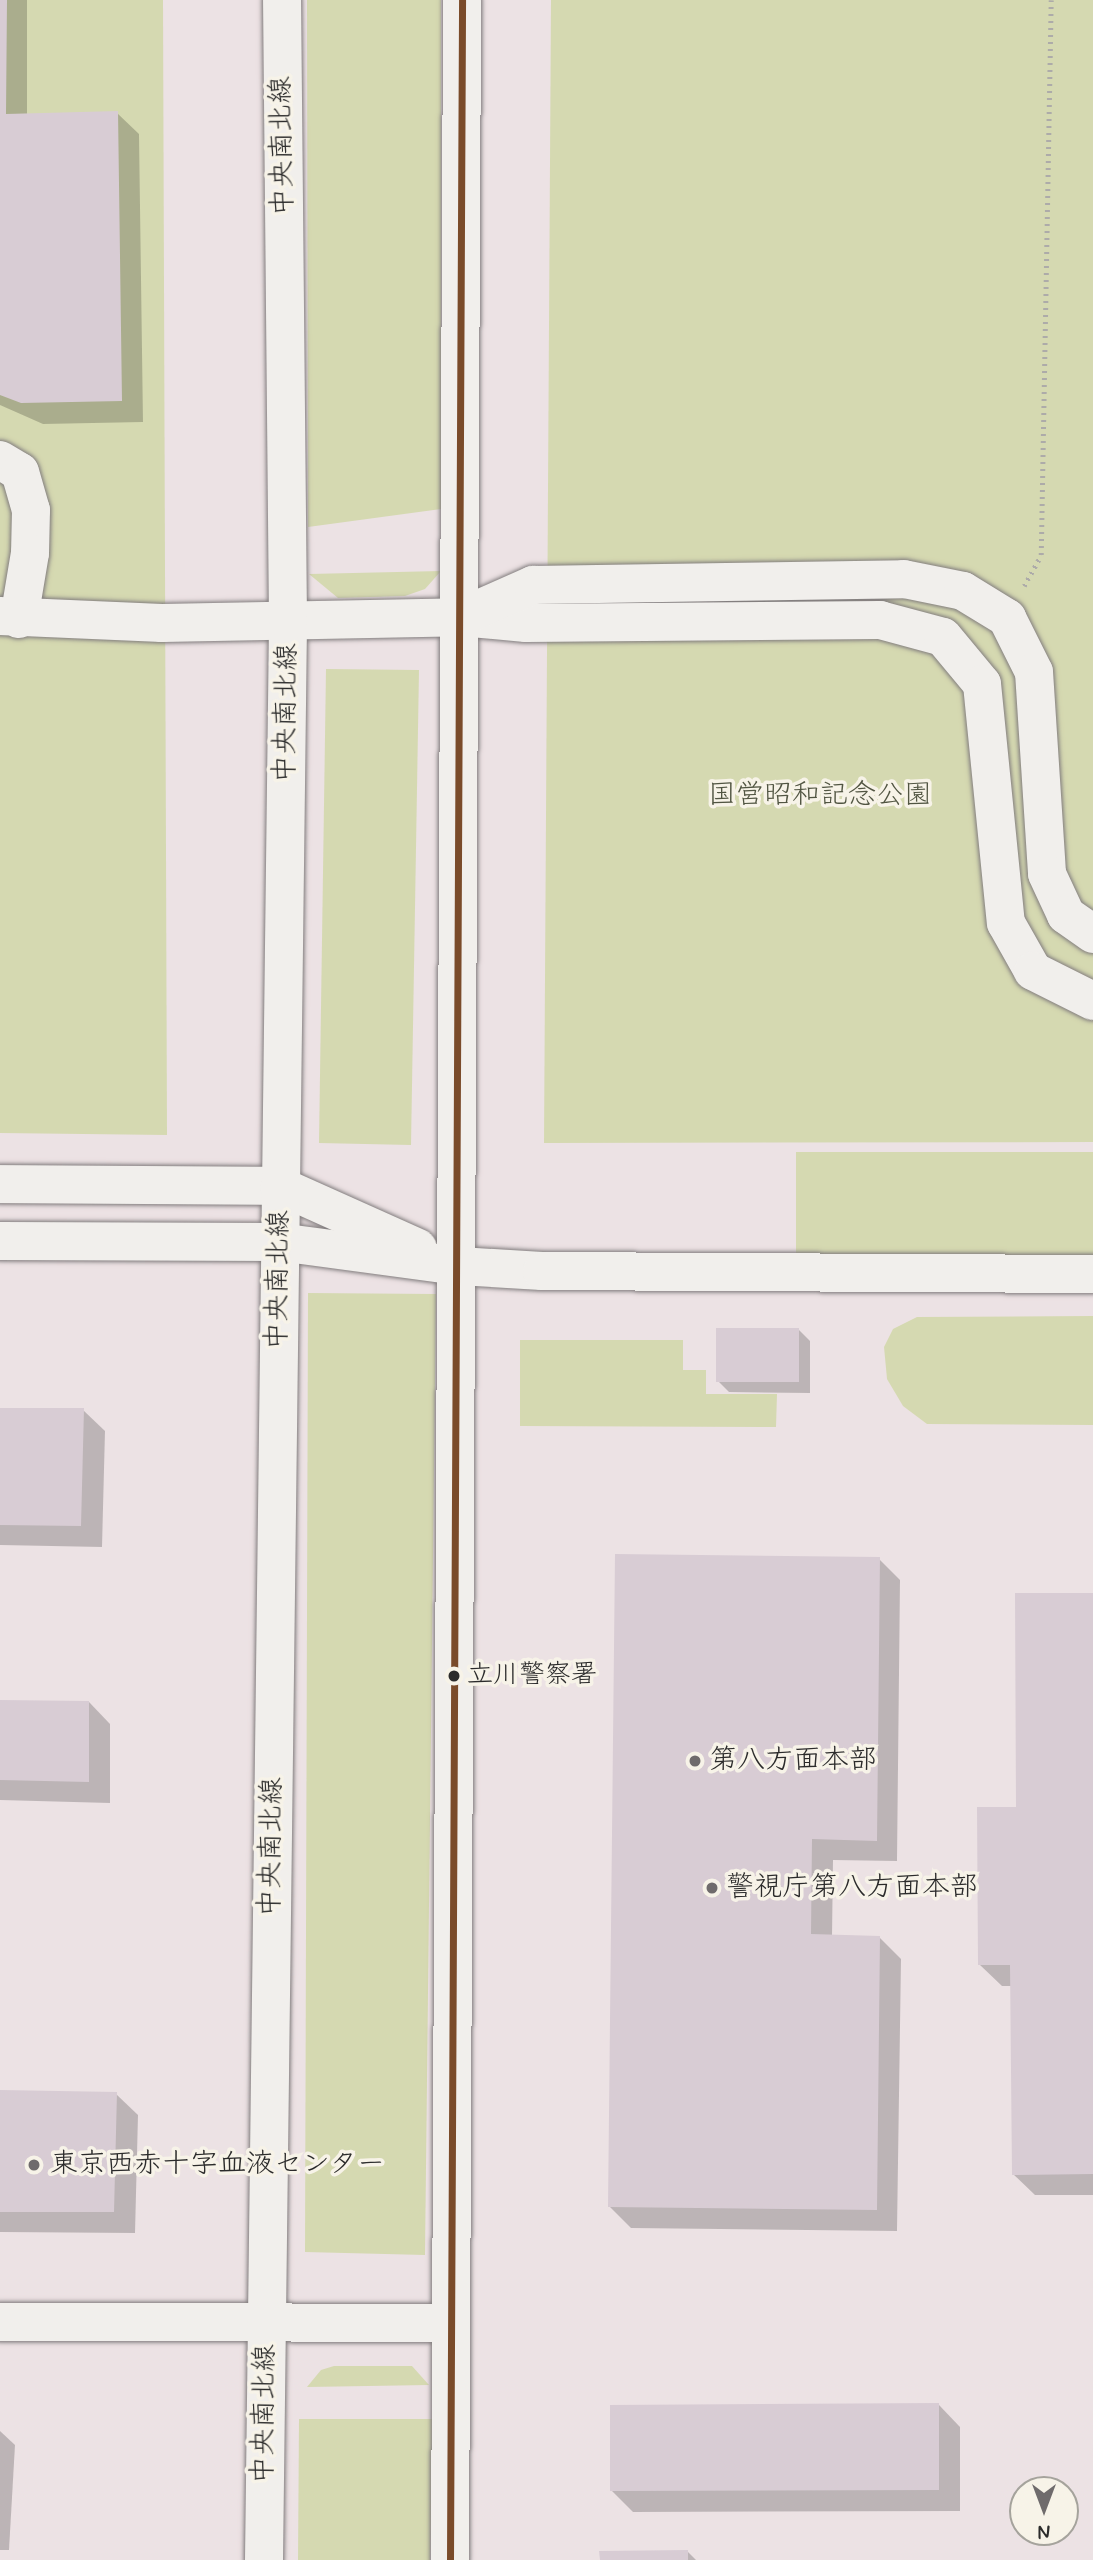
<!DOCTYPE html>
<html>
<head>
<meta charset="utf-8">
<style>
  body { margin:0 }
  #map { position:relative; width:1093px; height:2560px; overflow:hidden; background:#ece2e4; font-family:Mynerve,"Klee One",sans-serif }
  div>[style] { position:absolute }
  [style*='--x'] { left:calc(var(--x)*1px); top:calc(var(--y)*1px); width:calc(var(--w)*1px); rotate:calc(var(--a)*1deg) }
  .green>* { inset:0; background:#d5d9b1 }
  .shadow>* { inset:0; background:#0003 }
  .building>* { inset:0; background:#d8ccd4 }
  .path>* { height:4.5px; margin-top:-2.25px; transform-origin:0; background:repeating-linear-gradient(90deg,#adaba9 0 2px,transparent 0 7px) }
  .roads { filter:drop-shadow(0 0 2px #827d7e) drop-shadow(0 0 2px #827d7e) }
  .minor>* { height:38px; margin:-19px; padding:0 19px; transform-origin:19px; border-radius:19px; background:#f1efec }
  .major>* { height:38px; margin:-19px; padding:0 19px; transform-origin:19px; border-radius:19px; background:#f1efec }
  .bus-1>* { height:7px; margin:-3.5px; padding:0 3.5px; transform-origin:3.5px; border-radius:3.5px; background:#7a4b2a }
  .dots>* { width:19px; height:19px; translate:-50% -50%; box-sizing:border-box; border:4px solid #f7f3e8; border-radius:50% }
  span { translate:-50% -50%; white-space:nowrap; text-align:center; line-height:1.15; -webkit-text-stroke:7px #f7f3e8; paint-order:stroke }
  .bus-label { font-size:26px; color:#2b2b2b }
  .left { translate:0 -50%; text-align:left }
  .street-label { font-size:28px; color:#2b2b2b }
  .park-label { font-size:28px; color:#515542 }
  .poi-label { font-size:28px; color:#2b2b2b }
  .north { position:absolute; left:1009px; top:2476px; width:70px; height:70px; box-sizing:border-box; background:#f7f3e8; border:2px solid #a5a39c; border-radius:50%; rotate:180deg; font-size:19px; font-weight:700; line-height:28px; text-align:center; color:#2b2b2b }
  .north::after { content:''; display:block; margin:auto; width:24px; height:32px; background:#6f6b6c; clip-path:polygon(50% 0,100% 100%,50% 72%,0 100%) }
</style>
</head>
<body>
<div id="map">
  <div class="green">
    <i style="clip-path:polygon(0 0,163px 0,167px 1135px,0 1133px)"></i>
    <i style="clip-path:polygon(307px 0,441px 0,441px 509px,308px 527px)"></i>
    <i style="clip-path:polygon(551px 0,1093px 0,1093px 1142px,544px 1143px)"></i>
    <i style="clip-path:polygon(441px 571px,425px 589px,405px 596px,338px 598px,309px 574px)"></i>
    <i style="clip-path:polygon(326px 669px,419px 670px,411px 1145px,319px 1143px)"></i>
    <i style="clip-path:polygon(796px 1152px,1093px 1152px,1093px 1256px,796px 1255px)"></i>
    <i style="clip-path:polygon(308px 1293px,436px 1294px,425px 2255px,305px 2252px)"></i>
    <i style="clip-path:polygon(1093px 1316px,1093px 1425px,927px 1424px,903px 1406px,887px 1379px,884px 1347px,893px 1329px,917px 1317px)"></i>
    <i style="clip-path:polygon(520px 1340px,683px 1340px,683px 1370px,706px 1370px,706px 1394px,777px 1394px,776px 1427px,520px 1426px)"></i>
    <i style="clip-path:polygon(334px 2366px,412px 2366px,429px 2385px,307px 2387px,321px 2370px)"></i>
    <i style="clip-path:polygon(299px 2419px,433px 2419px,430px 2560px,298px 2560px)"></i>
  </div>
  <div class="shadow">
    <i style="clip-path:polygon(0 0,27px 0,27px 115px,117px 113px,139px 134px,143px 422px,43px 424px,0 405px)"></i>
    <i style="clip-path:polygon(798px 1329px,810px 1341px,810px 1393px,729px 1392px,718px 1381px)"></i>
    <i style="clip-path:polygon(0 1409px,83px 1410px,105px 1431px,102px 1547px,0 1545px)"></i>
    <i style="clip-path:polygon(879px 1559px,900px 1580px,897px 1861px,833px 1860px,832px 1937px,879px 1937px,901px 1959px,897px 2231px,631px 2228px,609px 2206px)"></i>
    <i style="clip-path:polygon(1093px 1595px,1093px 2195px,1035px 2195px,1013px 2174px,1012px 1986px,1002px 1986px,980px 1965px,1018px 1808px)"></i>
    <i style="clip-path:polygon(0 1702px,89px 1702px,110px 1724px,110px 1803px,0 1800px)"></i>
    <i style="clip-path:polygon(0 2091px,116px 2094px,138px 2115px,135px 2233px,0 2232px)"></i>
    <i style="clip-path:polygon(939px 2405px,960px 2427px,960px 2511px,633px 2512px,611px 2490px)"></i>
    <i style="clip-path:polygon(0 2431px,15px 2445px,9px 2550px,0 2550px)"></i>
    <i style="clip-path:polygon(688px 2552px,696px 2560px,601px 2560px)"></i>
  </div>
  <div class="building">
    <i style="clip-path:polygon(0 0,7px 0,6px 114px,118px 111px,122px 401px,21px 403px,0 395px)"></i>
    <i style="clip-path:polygon(716px 1328px,799px 1328px,799px 1382px,716px 1382px)"></i>
    <i style="clip-path:polygon(0 1408px,84px 1408px,81px 1526px,0 1525px)"></i>
    <i style="clip-path:polygon(615px 1554px,880px 1557px,877px 1841px,812px 1839px,811px 1934px,880px 1936px,877px 2210px,608px 2207px)"></i>
    <i style="clip-path:polygon(1015px 1593px,1093px 1593px,1093px 2174px,1012px 2175px,1010px 1965px,978px 1965px,977px 1807px,1016px 1807px)"></i>
    <i style="clip-path:polygon(0 1700px,89px 1701px,89px 1782px,0 1780px)"></i>
    <i style="clip-path:polygon(0 2090px,117px 2092px,114px 2212px,0 2212px)"></i>
    <i style="clip-path:polygon(939px 2403px,939px 2490px,610px 2491px,610px 2405px)"></i>
    <i style="clip-path:polygon(688px 2550px,688px 2560px,600px 2560px,599px 2551px)"></i>
  </div>
  <div class="path">
    <i style="--x:1024;--y:586;--w:35;--a:-61"></i>
    <i style="--x:1041;--y:555;--w:555;--a:-88.97"></i>
  </div>
  <div class="roads">
    <div class="minor">
      <i style="--x:0;--y:460;--w:23;--a:31"></i>
      <i style="--x:20;--y:472;--w:40;--a:74"></i>
      <i style="--x:31;--y:510;--w:43;--a:91.3"></i>
      <i style="--x:30;--y:553;--w:67;--a:99.5"></i>
      <i style="--x:0;--y:616;--w:162;--a:2.5"></i>
      <i style="--x:162;--y:623;--w:299;--a:-1.1"></i>
      <i style="--x:461;--y:617;--w:65;--a:5.3"></i>
      <i style="--x:526;--y:623;--w:354;--a:-0.5"></i>
      <i style="--x:880;--y:620;--w:65;--a:15.1"></i>
      <i style="--x:943;--y:637;--w:61;--a:50.3"></i>
      <i style="--x:982;--y:684;--w:240;--a:84.3"></i>
      <i style="--x:1006;--y:923;--w:55;--a:60.6"></i>
      <i style="--x:1033;--y:971;--w:67;--a:26.6"></i>
      <i style="--x:463;--y:616;--w:77;--a:-23.9"></i>
      <i style="--x:533;--y:585;--w:371;--a:-0.9"></i>
      <i style="--x:904;--y:579;--w:60;--a:11.5"></i>
      <i style="--x:963;--y:591;--w:52;--a:31.5"></i>
      <i style="--x:1007;--y:618;--w:60;--a:63.4"></i>
      <i style="--x:1034;--y:672;--w:202;--a:86.3"></i>
      <i style="--x:1047;--y:874;--w:45;--a:65.1"></i>
      <i style="--x:1066;--y:915;--w:33;--a:35"></i>
      <i style="--x:0;--y:1184;--w:280;--a:0.4"></i>
      <i style="--x:280;--y:1186;--w:151;--a:24.2"></i>
      <i style="--x:0;--y:1241;--w:279;--a:0.2"></i>
      <i style="--x:279;--y:1242;--w:182;--a:7.6"></i>
      <i style="--x:459;--y:1266;--w:83;--a:3.4"></i>
      <i style="--x:542;--y:1271;--w:551;--a:0.31"></i>
      <i style="--x:0;--y:2322;--w:451;--a:0.1"></i>
    </div>
    <div class="major">
      <i style="--x:264;--y:2560;--w:1939;--a:-89.29"></i>
      <i style="--x:288;--y:621;--w:621;--a:-90.55"></i>
      <i style="--x:450;--y:2560;--w:2560;--a:-89.73"></i>
    </div>
  </div>
  <div class="bus-1">
    <i style="--x:450;--y:2560;--w:2560;--a:-89.73"></i>
  </div>
  <div class="dots">
    <i style="left:454px;top:1676px;background:#2b2b2b"></i>
    <i style="left:695px;top:1761px;background:#6f6b6c"></i>
    <i style="left:712px;top:1888px;background:#6f6b6c"></i>
    <i style="left:34px;top:2165px;background:#6f6b6c"></i>
  </div>
  <div class="bus-label">
    <span class="left" style="left:467px;top:1676px">立川警察署</span>
  </div>
  <div class="street-label">
    <span style="left:283px;top:146px;rotate:-91deg">中央南北線</span>
    <span style="left:287px;top:713px;rotate:-89deg">中央南北線</span>
    <span style="left:279px;top:1280px;rotate:-89deg">中央南北線</span>
    <span style="left:272px;top:1847px;rotate:-89deg">中央南北線</span>
    <span style="left:265px;top:2414px;rotate:-89deg">中央南北線</span>
  </div>
  <div class="park-label">
    <span style="left:820px;top:796px">国営昭和記念公園</span>
  </div>
  <div class="poi-label">
    <span class="left" style="left:709px;top:1761px">第八方面本部</span>
    <span class="left" style="left:726px;top:1888px">警視庁第八方面本部</span>
    <span class="left" style="left:50px;top:2165px">東京西赤十字血液センター</span>
  </div>
  <div class="north">N</div>
</div>
</body>
</html>
